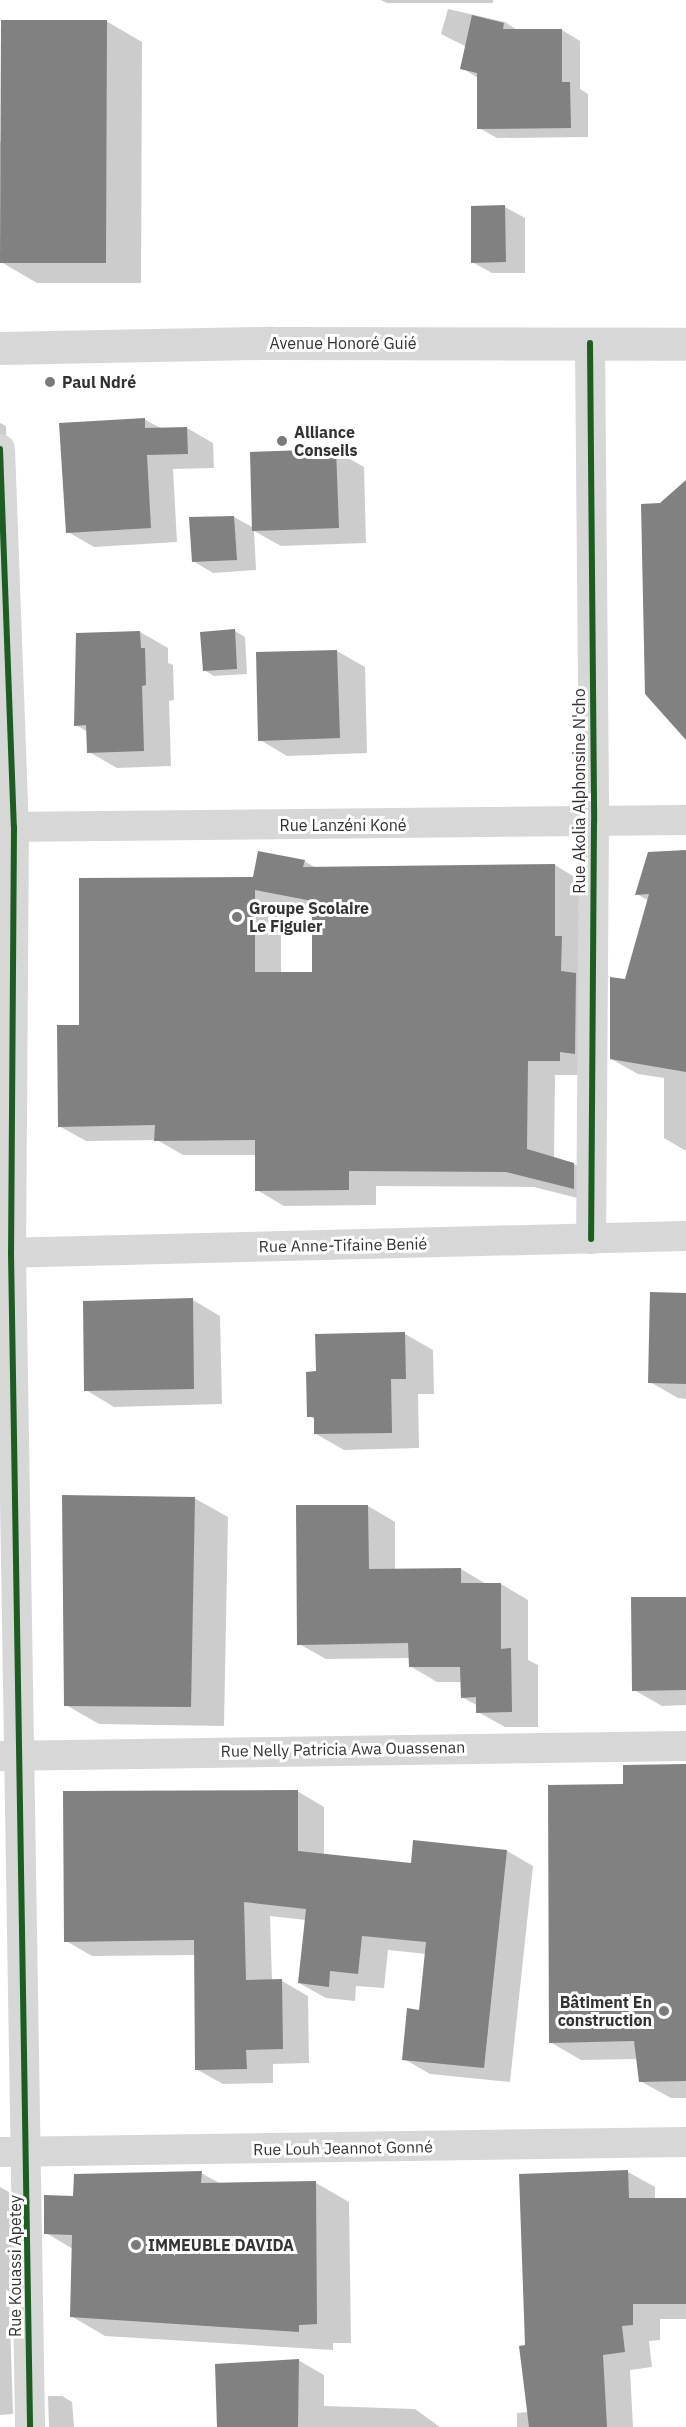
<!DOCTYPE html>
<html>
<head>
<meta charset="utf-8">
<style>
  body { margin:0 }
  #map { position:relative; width:686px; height:2427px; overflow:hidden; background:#fff; font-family:"IBM Plex Sans",sans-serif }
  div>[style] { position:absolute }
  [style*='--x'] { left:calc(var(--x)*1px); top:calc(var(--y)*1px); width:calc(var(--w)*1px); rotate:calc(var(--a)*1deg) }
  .shadow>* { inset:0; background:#0003 }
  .building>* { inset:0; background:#818181 }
  .minor>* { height:30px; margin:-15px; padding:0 15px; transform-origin:15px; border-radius:15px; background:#d7d7d7 }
  .tertiary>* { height:33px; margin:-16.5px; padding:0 16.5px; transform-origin:16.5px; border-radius:16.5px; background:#d7d7d7 }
  .cycleway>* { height:6px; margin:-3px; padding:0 3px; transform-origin:3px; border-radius:3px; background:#1b5e20 }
  .dots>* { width:16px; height:16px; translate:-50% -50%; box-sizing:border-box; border:3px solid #fff; border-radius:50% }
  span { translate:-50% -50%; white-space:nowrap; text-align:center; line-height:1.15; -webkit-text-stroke:6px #fff; paint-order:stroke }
  .street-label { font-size:16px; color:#333 }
  .poi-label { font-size:16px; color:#333; font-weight:700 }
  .left { translate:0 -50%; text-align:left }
  .right { translate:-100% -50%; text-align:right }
</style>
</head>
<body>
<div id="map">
  <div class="shadow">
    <i style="clip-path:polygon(381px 0,493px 0,493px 3px,387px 3px)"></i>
    <i style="clip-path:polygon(448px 9px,505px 22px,519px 31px,562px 30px,580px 41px,580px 89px,588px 94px,588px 137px,497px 138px,479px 128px,478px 78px,462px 68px,467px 47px,441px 34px)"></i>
    <i style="clip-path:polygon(106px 21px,142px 42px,141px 283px,37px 283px,1px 262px,0 142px)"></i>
    <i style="clip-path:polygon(505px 207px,525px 218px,525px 273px,492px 273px,472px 262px)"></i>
    <i style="clip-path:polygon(144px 419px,162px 429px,187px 428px,213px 443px,214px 468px,173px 469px,177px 542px,94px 547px,68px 532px)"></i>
    <i style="clip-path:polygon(0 423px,6px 426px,8px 571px,0 571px)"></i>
    <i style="clip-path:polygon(336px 451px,364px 467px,366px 543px,281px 546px,254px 531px,256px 570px,213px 573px,193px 561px,234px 517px,254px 528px)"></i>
    <i style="clip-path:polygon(235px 631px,245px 637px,247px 674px,214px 676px,204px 670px)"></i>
    <i style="clip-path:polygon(140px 632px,168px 648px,168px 663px,173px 665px,174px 700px,169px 701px,171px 766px,117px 768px,89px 752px,88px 732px,76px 725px)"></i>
    <i style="clip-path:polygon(337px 651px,365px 667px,367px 753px,287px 756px,260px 740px)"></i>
    <i style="clip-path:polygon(686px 852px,686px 1151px,664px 1138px,664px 1078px,638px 1074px,611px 1059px,626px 980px,649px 901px,637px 894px)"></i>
    <i style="clip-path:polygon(evenodd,304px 861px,318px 869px,555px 865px,581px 881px,587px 1075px,555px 1075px,554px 1159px,574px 1164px,601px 1180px,601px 1204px,534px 1187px,376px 1186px,376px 1205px,284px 1206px,257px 1190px,256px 1155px,183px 1155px,157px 1140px,86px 1141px,59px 1126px,81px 1026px,254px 879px,304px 861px,281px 904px,314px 911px,314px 974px,281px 974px,281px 904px)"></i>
    <i style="clip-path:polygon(686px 1295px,686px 1399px,678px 1398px,650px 1382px)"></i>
    <i style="clip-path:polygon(193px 1300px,220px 1316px,222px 1404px,114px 1407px,86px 1390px)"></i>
    <i style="clip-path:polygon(405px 1334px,433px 1350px,434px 1394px,418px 1394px,419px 1448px,344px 1450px,316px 1434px,316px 1420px,309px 1416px,317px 1373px)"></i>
    <i style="clip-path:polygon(64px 1496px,194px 1498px,228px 1517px,224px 1726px,99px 1724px,66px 1705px)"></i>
    <i style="clip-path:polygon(368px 1506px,395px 1522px,395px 1570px,461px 1569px,486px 1584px,501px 1584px,528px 1600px,528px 1660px,538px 1665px,538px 1727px,505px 1727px,478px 1712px,478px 1706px,462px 1697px,462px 1682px,437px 1682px,410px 1666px,410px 1658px,326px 1659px,299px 1644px)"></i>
    <i style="clip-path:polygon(686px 1598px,686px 1705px,662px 1706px,634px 1690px)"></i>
    <i style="clip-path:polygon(686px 1766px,686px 2098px,671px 2098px,640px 2081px,637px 2059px,581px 2060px,550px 2042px,625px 1786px)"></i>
    <i style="clip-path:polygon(297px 1791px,324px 1807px,324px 1855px,412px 1864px,507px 1851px,533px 1866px,510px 2082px,430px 2074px,404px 2059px,421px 2012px,427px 1954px,388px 1950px,384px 1988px,356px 1986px,355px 2001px,326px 1998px,299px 1983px,306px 1920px,270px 1916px,272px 1981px,282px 1981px,308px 1996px,309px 2063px,273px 2064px,273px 2083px,223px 2084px,196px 2069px,195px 1955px,92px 1956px,66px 1941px)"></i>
    <i style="clip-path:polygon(628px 2172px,655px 2187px,655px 2199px,686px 2199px,686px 2319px,660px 2319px,660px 2340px,649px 2341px,652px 2367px,630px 2370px,633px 2427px,517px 2427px,517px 2413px,529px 2412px,526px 2346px)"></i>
    <i style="clip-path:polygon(201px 2173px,221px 2184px,316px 2183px,349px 2202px,351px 2343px,333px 2343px,333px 2350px,105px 2336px,71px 2316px,73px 2249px,46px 2233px,75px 2197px)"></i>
    <i style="clip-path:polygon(0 2187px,16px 2196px,29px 2283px,9px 2289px,13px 2414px,0 2415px)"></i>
    <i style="clip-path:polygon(298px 2360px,324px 2375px,324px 2406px,415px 2409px,440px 2427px,218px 2427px)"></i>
    <i style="clip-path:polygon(48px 2396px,62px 2396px,72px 2402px,74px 2427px,49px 2427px)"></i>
  </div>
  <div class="building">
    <i style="clip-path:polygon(472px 15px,504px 23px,503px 29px,562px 29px,562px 82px,570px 82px,571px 128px,477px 129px,477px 73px,460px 69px)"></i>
    <i style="clip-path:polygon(1px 20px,107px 20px,106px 263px,0 263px)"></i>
    <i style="clip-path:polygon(505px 205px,506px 262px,471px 263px,471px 206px)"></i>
    <i style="clip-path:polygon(145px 418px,145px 428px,187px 427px,188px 454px,147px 455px,151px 528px,66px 533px,59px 423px)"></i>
    <i style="clip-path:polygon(336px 449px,339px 528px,252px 531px,250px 452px)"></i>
    <i style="clip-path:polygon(686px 480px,686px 740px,645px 694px,641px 504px,660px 503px)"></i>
    <i style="clip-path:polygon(234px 516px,237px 560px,192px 562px,189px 517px)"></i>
    <i style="clip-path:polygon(235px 629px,237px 669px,203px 671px,200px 632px)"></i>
    <i style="clip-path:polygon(140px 631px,141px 648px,145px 648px,146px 685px,142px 686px,144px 751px,87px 753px,86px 725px,74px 726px,76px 633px)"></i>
    <i style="clip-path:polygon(337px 650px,340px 738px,258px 741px,256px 652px)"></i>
    <i style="clip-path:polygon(686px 850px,686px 1072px,610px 1059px,610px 977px,625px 979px,649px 894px,635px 895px,648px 852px)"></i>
    <i style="clip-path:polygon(evenodd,258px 851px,305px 860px,303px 867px,555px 864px,555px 936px,562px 936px,561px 971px,576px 973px,575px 1054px,560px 1052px,560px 1061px,528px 1061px,527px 1149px,574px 1163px,574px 1189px,506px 1172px,349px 1171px,349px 1190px,255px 1191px,255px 1140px,154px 1141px,155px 1125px,58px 1127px,57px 1025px,79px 1025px,79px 878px,253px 877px,258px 851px,255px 890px,312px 901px,312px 972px,255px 972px,255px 890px)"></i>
    <i style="clip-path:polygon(650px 1292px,686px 1293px,686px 1384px,648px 1383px)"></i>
    <i style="clip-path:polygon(193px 1298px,194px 1389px,84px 1391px,83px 1301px)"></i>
    <i style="clip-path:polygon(405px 1332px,406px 1379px,391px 1379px,392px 1433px,314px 1434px,314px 1417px,307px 1417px,306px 1372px,316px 1371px,315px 1334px)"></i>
    <i style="clip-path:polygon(62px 1495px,195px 1497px,191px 1707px,64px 1706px)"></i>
    <i style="clip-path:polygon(296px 1505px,368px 1505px,369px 1569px,461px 1568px,461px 1583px,501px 1583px,501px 1649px,511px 1648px,512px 1712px,476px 1713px,476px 1697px,461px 1698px,460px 1667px,409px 1667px,408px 1643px,297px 1645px)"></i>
    <i style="clip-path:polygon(631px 1597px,686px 1597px,686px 1690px,632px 1691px)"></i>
    <i style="clip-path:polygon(686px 1764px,686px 2081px,639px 2082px,634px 2041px,549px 2043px,548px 1785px,623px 1784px,623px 1765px)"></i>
    <i style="clip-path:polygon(298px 1790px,298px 1851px,411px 1863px,413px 1840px,507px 1850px,484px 2068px,402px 2060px,407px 2008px,419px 2010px,426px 1942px,362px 1936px,358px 1974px,330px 1971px,329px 1987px,298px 1983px,306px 1909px,244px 1902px,246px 1980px,282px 1979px,283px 2049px,246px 2050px,247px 2069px,195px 2070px,194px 1940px,64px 1942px,63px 1791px)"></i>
    <i style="clip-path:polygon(628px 2170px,629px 2198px,686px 2198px,686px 2304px,633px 2304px,633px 2325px,622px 2326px,625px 2352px,603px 2355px,607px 2427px,529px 2427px,519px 2346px,525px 2345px,519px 2174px)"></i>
    <i style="clip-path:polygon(202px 2171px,201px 2183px,316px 2181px,317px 2324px,299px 2325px,299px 2332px,70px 2317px,72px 2235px,44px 2234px,44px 2195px,73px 2196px,74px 2174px)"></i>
    <i style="clip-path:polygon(299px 2359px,298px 2427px,217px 2427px,215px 2364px)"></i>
  </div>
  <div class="minor">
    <i style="--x:590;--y:343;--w:479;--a:89.5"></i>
    <i style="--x:594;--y:822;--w:417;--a:90.4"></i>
    <i style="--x:0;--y:449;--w:378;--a:87.9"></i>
    <i style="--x:14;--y:827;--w:426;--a:90.4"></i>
    <i style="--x:11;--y:1253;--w:1174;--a:89.07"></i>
    <i style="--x:0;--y:827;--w:686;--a:-0.58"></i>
    <i style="--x:0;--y:1253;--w:686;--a:-1.42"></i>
    <i style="--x:0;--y:1756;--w:686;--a:-0.84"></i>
    <i style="--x:0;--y:2152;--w:686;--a:-0.84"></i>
  </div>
  <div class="tertiary">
    <i style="--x:0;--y:348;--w:272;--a:-1.1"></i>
    <i style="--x:272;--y:343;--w:414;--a:0.1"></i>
  </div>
  <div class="cycleway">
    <i style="--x:590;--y:343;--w:479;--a:89.5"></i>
    <i style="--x:594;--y:822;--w:417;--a:90.4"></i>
    <i style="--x:0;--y:449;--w:378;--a:87.9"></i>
    <i style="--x:14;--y:827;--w:426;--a:90.4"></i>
    <i style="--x:11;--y:1253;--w:1174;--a:89.07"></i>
  </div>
  <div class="dots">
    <i style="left:50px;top:382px;background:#7a7a7a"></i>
    <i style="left:282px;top:441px;background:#7a7a7a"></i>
    <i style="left:237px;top:917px;background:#7a7a7a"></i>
    <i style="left:664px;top:2011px;background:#7a7a7a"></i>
    <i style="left:136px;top:2245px;background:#7a7a7a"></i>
  </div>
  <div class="street-label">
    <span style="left:343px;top:343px">Avenue Honoré Guié</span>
    <span style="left:579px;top:791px;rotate:-90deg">Rue Akolia Alphonsine N'cho</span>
    <span style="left:343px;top:825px">Rue Lanzéni Koné</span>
    <span style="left:343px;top:1245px;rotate:-1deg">Rue Anne-Tifaine Benié</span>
    <span style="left:343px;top:1749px;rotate:-1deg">Rue Nelly Patricia Awa Ouassenan</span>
    <span style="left:343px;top:2148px;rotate:-1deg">Rue Louh Jeannot Gonné</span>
    <span style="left:15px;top:2266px;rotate:-90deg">Rue Kouassi Apetey</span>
  </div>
  <div class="poi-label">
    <span class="left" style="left:62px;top:382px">Paul Ndré</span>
    <span class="left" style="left:294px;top:441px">Alliance<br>Conseils</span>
    <span class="left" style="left:249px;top:917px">Groupe Scolaire<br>Le Figuier</span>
    <span class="right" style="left:652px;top:2011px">Bâtiment En<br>construction</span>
    <span class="left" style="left:148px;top:2245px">IMMEUBLE DAVIDA</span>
  </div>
</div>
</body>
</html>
